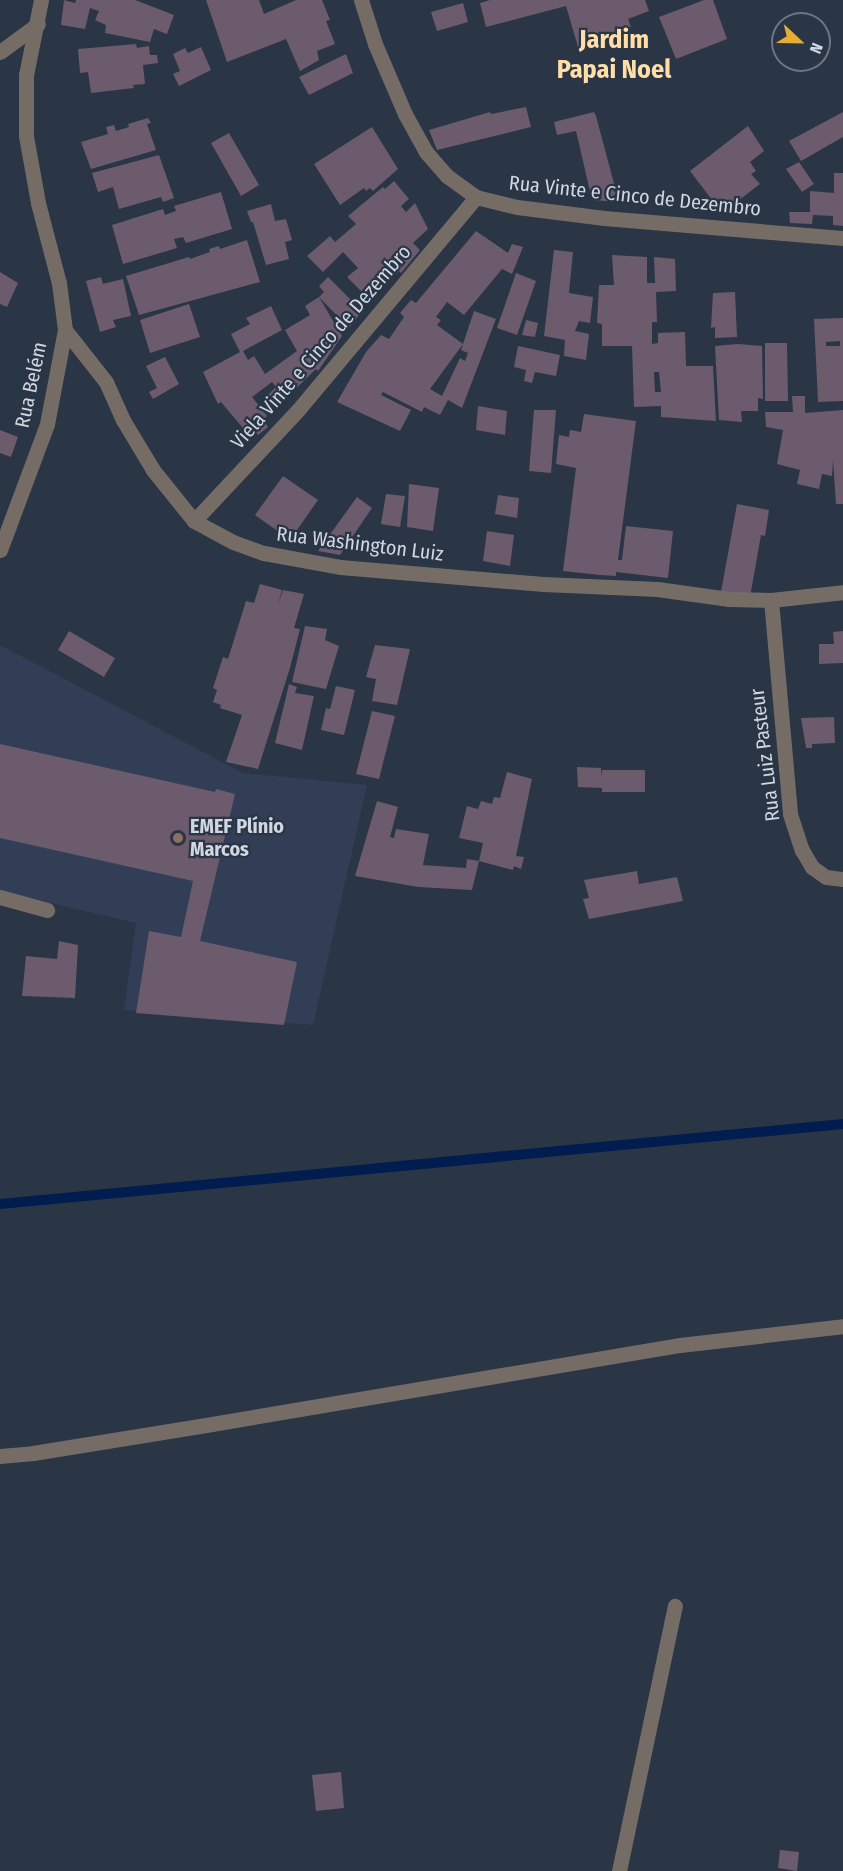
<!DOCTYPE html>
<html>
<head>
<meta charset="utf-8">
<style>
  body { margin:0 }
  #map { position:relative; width:843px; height:1871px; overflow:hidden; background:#2a3546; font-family:"Fira Sans Condensed",sans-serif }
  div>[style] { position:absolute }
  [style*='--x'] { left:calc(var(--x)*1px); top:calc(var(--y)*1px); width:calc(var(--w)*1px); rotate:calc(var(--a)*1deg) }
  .built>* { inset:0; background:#313e55 }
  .stream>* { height:10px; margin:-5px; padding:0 5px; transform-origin:5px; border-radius:5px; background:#011c4e }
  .building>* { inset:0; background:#6c5b6c }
  .minor>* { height:15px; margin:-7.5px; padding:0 7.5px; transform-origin:7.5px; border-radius:7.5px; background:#756c65 }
  .dots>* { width:16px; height:16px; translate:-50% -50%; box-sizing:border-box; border:3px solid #2a3546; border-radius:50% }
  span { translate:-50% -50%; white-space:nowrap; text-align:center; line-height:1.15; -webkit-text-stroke:4.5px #2a3546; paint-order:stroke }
  .street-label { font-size:20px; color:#d0d7e2 }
  .poi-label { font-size:20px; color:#d0d7e2; font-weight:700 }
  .left { translate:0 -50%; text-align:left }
  .district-label { font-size:26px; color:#ffdea7; font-weight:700 }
  .north { position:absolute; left:771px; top:12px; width:60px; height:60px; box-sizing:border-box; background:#2a3546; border:2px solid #6c7684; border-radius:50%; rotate:112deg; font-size:16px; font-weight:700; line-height:24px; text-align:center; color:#d0d7e2 }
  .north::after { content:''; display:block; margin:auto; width:21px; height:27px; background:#e6ac36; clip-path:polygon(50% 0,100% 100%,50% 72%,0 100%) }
</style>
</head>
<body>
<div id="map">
  <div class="built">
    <i style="clip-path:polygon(0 645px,243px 773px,367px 785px,313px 1025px,124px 1010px,136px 923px,0 891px)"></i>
  </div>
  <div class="stream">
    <i style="--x:0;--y:1204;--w:847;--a:-5.42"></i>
  </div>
  <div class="building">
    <i style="clip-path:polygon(64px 0,75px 3px,76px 0,135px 0,174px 15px,167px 34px,154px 29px,150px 42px,105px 33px,106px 25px,95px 20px,99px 11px,90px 8px,85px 29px,61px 25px)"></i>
    <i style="clip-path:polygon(206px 0,259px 0,264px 14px,296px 0,322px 0,330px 20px,326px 21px,335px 44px,317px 51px,319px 60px,300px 71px,286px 39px,227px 62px)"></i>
    <i style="clip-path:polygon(490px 0,645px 0,649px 11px,628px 19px,631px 27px,578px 47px,566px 6px,486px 27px,480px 3px)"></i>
    <i style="clip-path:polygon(704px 0,713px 0,727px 39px,676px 59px,659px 17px)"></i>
    <i style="clip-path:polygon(463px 3px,468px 22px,437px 31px,431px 12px)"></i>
    <i style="clip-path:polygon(136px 44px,137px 48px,149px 46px,150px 55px,157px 55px,158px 63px,143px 65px,145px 84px,133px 85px,134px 88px,91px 93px,88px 72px,80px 73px,78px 49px)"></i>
    <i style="clip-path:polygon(201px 47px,211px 70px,179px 86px,173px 74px,180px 71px,173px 54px,185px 48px,188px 53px)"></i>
    <i style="clip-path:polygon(346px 54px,353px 73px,309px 95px,299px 77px)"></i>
    <i style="clip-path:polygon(526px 107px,531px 127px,437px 150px,429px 130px,490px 112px,491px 114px)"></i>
    <i style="clip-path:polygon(594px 112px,596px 116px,619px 202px,592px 200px,576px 131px,557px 135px,554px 122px)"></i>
    <i style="clip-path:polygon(843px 112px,843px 137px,801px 161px,789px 141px)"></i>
    <i style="clip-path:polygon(148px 118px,151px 123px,147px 124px,156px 150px,91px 169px,81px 142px,108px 134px,106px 127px,114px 125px,116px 131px,129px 127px,128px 124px)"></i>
    <i style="clip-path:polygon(748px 126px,764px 151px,750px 162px,756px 171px,751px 174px,760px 184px,722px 213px,690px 171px)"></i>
    <i style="clip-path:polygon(372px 127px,398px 169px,373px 191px,370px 188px,366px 191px,364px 188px,340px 205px,314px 164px)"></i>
    <i style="clip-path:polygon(229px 133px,259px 185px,241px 196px,211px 143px)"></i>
    <i style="clip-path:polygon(159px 155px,174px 198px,163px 202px,161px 197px,119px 209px,113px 187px,98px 192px,92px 173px)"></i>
    <i style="clip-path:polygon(799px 162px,814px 184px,802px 192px,786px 169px)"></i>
    <i style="clip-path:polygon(834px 173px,843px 173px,843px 226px,833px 225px,833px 216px,813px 215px,812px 224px,790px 223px,789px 212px,810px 212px,810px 191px,834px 193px)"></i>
    <i style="clip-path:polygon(394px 181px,409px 199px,401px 206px,406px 212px,415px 203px,428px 229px,413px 243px,420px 250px,401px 273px,399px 271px,379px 291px,375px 287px,366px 296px,347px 277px,358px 268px,343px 252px,323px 272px,307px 256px,330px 236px,335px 242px,356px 224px,348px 216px,383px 187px,385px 189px)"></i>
    <i style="clip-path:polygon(221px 192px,232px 229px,186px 243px,183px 237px,174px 239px,177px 248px,123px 264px,112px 225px,163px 209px,165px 215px,176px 211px,174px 206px)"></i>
    <i style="clip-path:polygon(271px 204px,275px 221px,286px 219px,292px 240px,285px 242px,289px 259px,266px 265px,253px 222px,251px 222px,247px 211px)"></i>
    <i style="clip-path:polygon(evenodd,476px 231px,508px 253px,512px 244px,523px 247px,512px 274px,502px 269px,464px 315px,447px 302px,436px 317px,441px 320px,437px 325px,463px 344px,474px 311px,496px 319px,462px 408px,448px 400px,440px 415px,424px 407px,422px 412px,383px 392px,381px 395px,411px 410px,400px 431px,337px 402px,366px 352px,381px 335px,389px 339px,404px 317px,400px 313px,411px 300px,416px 303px,476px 231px,463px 344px,461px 350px,468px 353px,465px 361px,460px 358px,442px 396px,430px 389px,463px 344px)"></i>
    <i style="clip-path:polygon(247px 240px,260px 282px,139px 315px,126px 276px,189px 257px,190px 259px,210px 252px,209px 249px,219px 246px,220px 249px)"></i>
    <i style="clip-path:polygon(554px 250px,573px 252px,569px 293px,593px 297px,590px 323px,579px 321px,575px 331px,589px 334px,586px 360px,564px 356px,565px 340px,544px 336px)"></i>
    <i style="clip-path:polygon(evenodd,612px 255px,647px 257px,647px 283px,655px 283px,654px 257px,675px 259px,676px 291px,656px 292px,657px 322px,652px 322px,652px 344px,658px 343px,658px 333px,685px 332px,686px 366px,713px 366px,716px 421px,661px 417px,661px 406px,634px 407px,632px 346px,602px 346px,602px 324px,597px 323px,599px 285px,614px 285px,612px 255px,654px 372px,659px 372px,661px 392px,655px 392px,654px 372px)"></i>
    <i style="clip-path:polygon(0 272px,18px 283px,7px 307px,0 304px)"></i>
    <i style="clip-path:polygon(516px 273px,536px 281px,517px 335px,497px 328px)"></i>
    <i style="clip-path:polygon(101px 277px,103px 284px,123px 279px,131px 316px,113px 320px,116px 327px,100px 332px,86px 281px)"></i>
    <i style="clip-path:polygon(328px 277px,362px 311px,349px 328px,319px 297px,324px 292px,319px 286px)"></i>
    <i style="clip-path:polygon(735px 292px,737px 337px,715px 338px,715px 327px,711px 328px,713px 293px)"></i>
    <i style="clip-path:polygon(319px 297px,342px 336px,318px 371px,316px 369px,277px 407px,266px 397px,276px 387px,272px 382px,252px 397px,267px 416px,263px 420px,268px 427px,258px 435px,254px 430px,248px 434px,221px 402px,218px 404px,203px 372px,240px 352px,231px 334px,250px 324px,246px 318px,271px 306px,282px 330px,243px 351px,248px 360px,254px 356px,265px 374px,297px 351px,285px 330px,310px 315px,305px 306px)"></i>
    <i style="clip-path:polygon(189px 304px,200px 337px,150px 353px,140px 320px)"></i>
    <i style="clip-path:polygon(evenodd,843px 318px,843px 401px,818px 402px,814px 319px,843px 318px,840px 341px,840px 346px,826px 346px,826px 342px,840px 341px)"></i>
    <i style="clip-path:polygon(526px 320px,538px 323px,535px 337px,522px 335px)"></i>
    <i style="clip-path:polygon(765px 343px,787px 343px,788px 401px,765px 401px)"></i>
    <i style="clip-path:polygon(738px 344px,762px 346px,763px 399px,758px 398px,758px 411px,741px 411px,742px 422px,719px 420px,715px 346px)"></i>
    <i style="clip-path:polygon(518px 346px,560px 355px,556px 376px,535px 372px,532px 383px,524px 381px,526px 370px,514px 367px)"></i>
    <i style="clip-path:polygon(165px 357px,179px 384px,153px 399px,149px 392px,157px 388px,146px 366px)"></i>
    <i style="clip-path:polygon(792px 396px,805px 396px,805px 413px,843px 410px,843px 504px,836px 504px,833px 460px,832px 476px,822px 474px,819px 489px,797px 484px,800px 470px,777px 464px,783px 430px,766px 427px,765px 412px,793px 412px)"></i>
    <i style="clip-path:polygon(478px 406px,507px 411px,505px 435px,476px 430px)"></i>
    <i style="clip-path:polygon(534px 410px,556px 410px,551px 473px,529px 471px)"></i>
    <i style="clip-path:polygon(584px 414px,636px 421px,618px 560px,622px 560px,626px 526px,673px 531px,668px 578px,616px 572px,616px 576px,600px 575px,563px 571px,576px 468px,556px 464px,559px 435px,569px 437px,570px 430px,581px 432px)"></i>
    <i style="clip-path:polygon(0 430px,18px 437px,11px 457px,0 453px)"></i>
    <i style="clip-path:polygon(283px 476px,318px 500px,290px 540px,255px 515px)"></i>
    <i style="clip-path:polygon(409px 484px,439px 488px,433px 531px,407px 527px)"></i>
    <i style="clip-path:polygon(386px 494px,405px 496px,400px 527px,381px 524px)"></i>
    <i style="clip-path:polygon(498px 495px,519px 498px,517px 518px,495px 514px)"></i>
    <i style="clip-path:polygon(357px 497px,372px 508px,340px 555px,318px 551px)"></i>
    <i style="clip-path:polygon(737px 504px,769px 510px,765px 536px,761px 535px,750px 597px,721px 592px)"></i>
    <i style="clip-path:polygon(487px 531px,514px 535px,510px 566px,483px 561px)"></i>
    <i style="clip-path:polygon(260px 584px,282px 590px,278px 605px,283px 590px,304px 594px,294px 628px,300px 629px,290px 668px,258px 769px,226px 762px,242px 715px,220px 708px,221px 705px,213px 702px,217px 690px,213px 688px,223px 657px,228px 659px,246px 601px,254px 603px)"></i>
    <i style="clip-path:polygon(305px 626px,327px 629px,325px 640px,339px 646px,326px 689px,292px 682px)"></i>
    <i style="clip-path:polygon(69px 631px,115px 658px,104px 677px,58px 650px)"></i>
    <i style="clip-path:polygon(843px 631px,843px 663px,819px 664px,819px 644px,834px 644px,833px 632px)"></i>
    <i style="clip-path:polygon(375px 645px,410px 649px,397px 705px,372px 701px,376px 679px,366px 677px)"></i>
    <i style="clip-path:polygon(289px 684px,297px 687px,295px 693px,314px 696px,302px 750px,275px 743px)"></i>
    <i style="clip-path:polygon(336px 686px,355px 690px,344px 735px,321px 730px,326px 708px,330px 709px)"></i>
    <i style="clip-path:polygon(372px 711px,395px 716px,379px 779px,356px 774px)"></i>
    <i style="clip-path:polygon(834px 717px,835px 743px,812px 744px,812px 748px,806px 748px,801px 718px)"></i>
    <i style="clip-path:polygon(0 744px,215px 792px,216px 789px,235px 794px,200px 941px,297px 962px,284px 1025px,136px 1013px,149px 931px,181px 937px,193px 881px,0 838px)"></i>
    <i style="clip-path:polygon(577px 767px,601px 768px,601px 777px,602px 770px,645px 770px,645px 792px,602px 792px,602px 788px,578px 787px)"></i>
    <i style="clip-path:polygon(507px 772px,532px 779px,516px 856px,524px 857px,521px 869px,514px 866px,513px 870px,479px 861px,483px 843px,459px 838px,467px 806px,478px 809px,481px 801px,492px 804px,494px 797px,500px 798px)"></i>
    <i style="clip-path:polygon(377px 801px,398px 807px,390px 837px,394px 838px,396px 829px,429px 834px,423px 865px,466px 868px,467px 859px,479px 861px,472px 890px,418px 887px,355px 876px)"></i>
    <i style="clip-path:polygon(637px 871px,639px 884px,677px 877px,683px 901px,589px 919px,583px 899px,589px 898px,584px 880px)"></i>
    <i style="clip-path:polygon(59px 941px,78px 945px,75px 998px,22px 996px,26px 956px,57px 959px)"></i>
    <i style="clip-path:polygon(341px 1772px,344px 1808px,316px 1811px,312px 1775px)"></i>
    <i style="clip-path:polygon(780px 1850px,799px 1852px,797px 1871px,778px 1868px)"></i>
  </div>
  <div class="minor">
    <i style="--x:41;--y:0;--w:76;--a:101.3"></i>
    <i style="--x:26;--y:75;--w:61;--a:90"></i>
    <i style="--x:26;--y:136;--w:68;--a:79.8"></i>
    <i style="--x:38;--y:203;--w:83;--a:75.3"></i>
    <i style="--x:59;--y:283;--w:47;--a:82.7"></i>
    <i style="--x:65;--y:330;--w:66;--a:51.7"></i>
    <i style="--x:106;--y:382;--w:42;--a:65.9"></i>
    <i style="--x:123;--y:420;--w:58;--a:59"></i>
    <i style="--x:153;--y:470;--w:65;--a:51.2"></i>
    <i style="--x:194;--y:521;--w:44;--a:28.3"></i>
    <i style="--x:233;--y:542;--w:33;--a:20"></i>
    <i style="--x:264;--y:553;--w:77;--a:10.4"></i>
    <i style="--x:340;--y:567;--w:204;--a:4.8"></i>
    <i style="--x:543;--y:584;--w:114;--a:2.5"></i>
    <i style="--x:657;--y:589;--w:73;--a:7.9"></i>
    <i style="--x:729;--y:599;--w:42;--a:1.4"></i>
    <i style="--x:771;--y:600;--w:72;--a:-6.3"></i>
    <i style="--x:361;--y:0;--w:46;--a:72.3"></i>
    <i style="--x:375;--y:44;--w:76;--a:66.8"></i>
    <i style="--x:405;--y:114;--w:43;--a:61.1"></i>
    <i style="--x:426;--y:152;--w:32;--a:49"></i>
    <i style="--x:447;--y:176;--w:36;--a:36"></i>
    <i style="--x:476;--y:197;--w:42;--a:13.7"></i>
    <i style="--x:517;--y:207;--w:88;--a:7.2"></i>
    <i style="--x:604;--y:218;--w:240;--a:4.8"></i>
    <i style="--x:0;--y:52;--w:47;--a:-36.4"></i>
    <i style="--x:194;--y:521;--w:152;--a:-46.9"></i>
    <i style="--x:298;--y:410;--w:278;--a:-50.1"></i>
    <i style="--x:0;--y:550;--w:134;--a:-69.5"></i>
    <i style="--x:47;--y:424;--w:96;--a:-79.2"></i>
    <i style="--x:771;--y:600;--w:215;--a:84.9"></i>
    <i style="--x:790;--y:814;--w:38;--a:72"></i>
    <i style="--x:802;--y:850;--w:20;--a:60"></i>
    <i style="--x:812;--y:867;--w:17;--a:36"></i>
    <i style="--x:826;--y:877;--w:17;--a:7"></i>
    <i style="--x:0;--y:897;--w:49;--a:15.5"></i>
    <i style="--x:0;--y:1456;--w:33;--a:-5"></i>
    <i style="--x:33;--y:1453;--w:169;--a:-9.2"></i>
    <i style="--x:200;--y:1426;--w:487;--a:-9.6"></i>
    <i style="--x:680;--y:1345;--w:164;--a:-6.6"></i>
    <i style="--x:619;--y:1871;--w:271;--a:-78.1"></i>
  </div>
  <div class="dots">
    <i style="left:178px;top:838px;background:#8d6e63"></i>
  </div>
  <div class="street-label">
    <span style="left:635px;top:196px;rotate:6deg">Rua Vinte e Cinco de Dezembro</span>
    <span style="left:321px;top:347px;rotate:-49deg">Viela Vinte e Cinco de Dezembro</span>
    <span style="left:31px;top:385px;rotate:-78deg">Rua Belém</span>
    <span style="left:360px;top:544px;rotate:7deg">Rua Washington Luiz</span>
    <span style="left:765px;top:755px;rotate:-97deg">Rua Luiz Pasteur</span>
  </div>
  <div class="poi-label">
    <span class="left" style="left:190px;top:838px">EMEF Plínio<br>Marcos</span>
  </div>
  <div class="district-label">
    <span style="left:614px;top:55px">Jardim<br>Papai Noel</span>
  </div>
  <div class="north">N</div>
</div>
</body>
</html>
